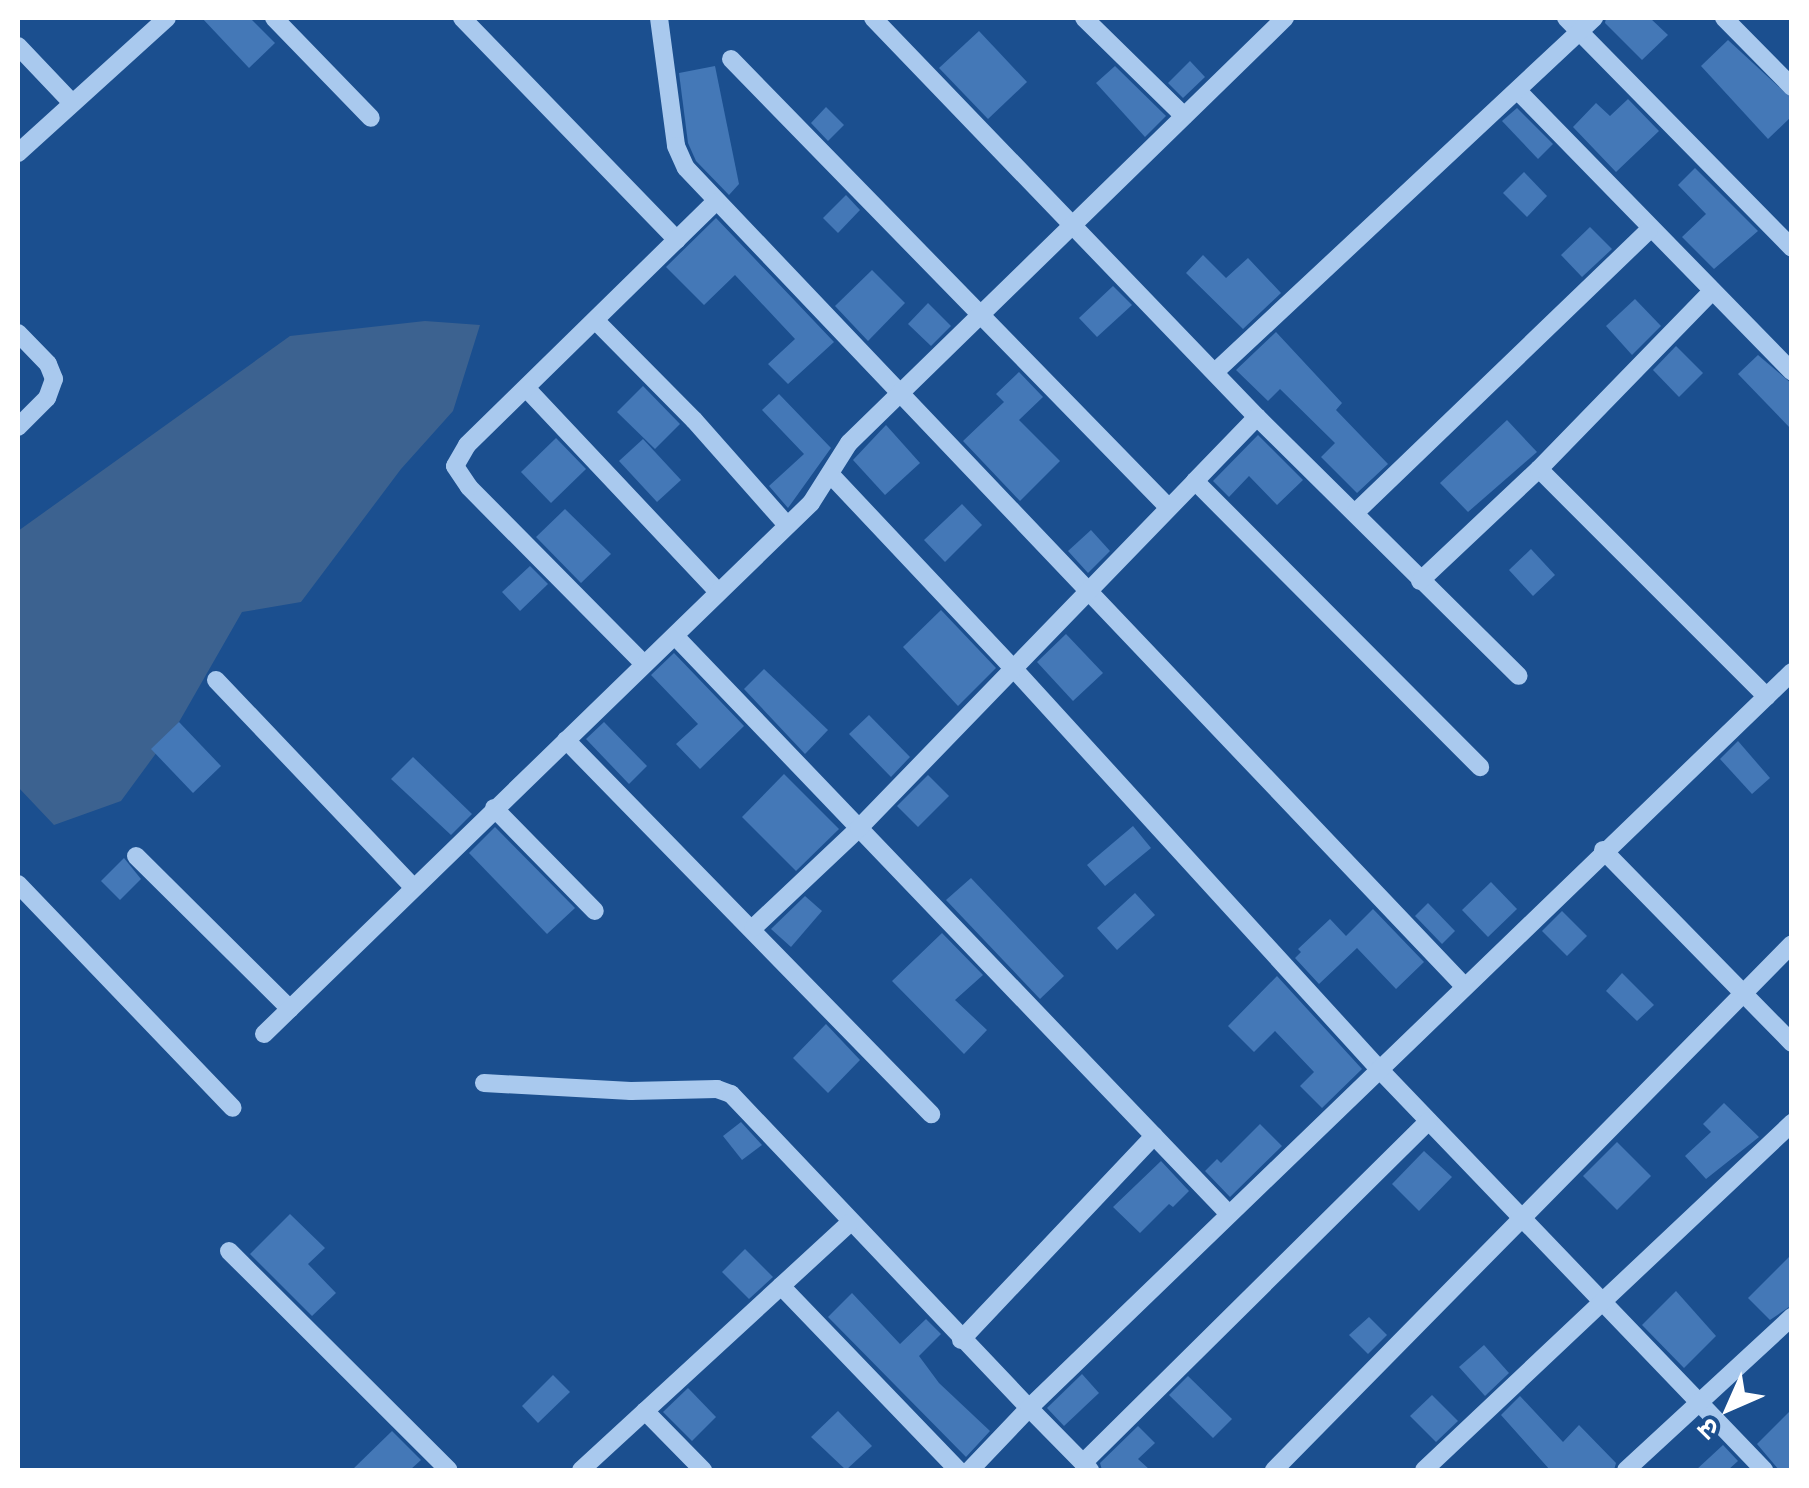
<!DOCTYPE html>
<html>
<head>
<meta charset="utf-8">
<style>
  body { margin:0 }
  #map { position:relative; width:1809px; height:1488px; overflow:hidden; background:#1b4f8f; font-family:"PT Sans Narrow","Noto Sans Devanagari",sans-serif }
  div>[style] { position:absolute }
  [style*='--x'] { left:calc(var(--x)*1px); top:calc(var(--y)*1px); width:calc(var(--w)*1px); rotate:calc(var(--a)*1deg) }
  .water>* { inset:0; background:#3c6290 }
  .building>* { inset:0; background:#4478b7 }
  .minor>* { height:18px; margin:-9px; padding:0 9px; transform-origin:9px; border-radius:9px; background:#a9c9ee }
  span { translate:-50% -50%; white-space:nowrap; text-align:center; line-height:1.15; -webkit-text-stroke:10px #1b4f8f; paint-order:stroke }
  .frame { position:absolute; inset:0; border:20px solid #fff; pointer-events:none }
  .north { position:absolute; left:1679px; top:1358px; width:100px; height:100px; -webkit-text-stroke:8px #1b4f8f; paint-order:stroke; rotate:225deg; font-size:28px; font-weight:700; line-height:40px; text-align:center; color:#fff }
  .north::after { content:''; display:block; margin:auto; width:35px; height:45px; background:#fff; clip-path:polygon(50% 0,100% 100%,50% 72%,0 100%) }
</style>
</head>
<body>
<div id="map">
  <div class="water">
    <i style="clip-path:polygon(425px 321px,480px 325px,453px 411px,401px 469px,301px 602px,242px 612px,179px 722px,121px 801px,54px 825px,18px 787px,18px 531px,290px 336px)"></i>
  </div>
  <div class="building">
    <i style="clip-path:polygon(202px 18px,250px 18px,275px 43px,249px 68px)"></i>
    <i style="clip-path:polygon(1606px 18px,1650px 18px,1668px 35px,1642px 60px,1605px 23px)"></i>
    <i style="clip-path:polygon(979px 31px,1027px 82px,988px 119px,939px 68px)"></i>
    <i style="clip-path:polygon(1728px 40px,1792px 99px,1792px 116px,1768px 139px,1701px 66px)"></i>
    <i style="clip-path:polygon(1190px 61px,1205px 77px,1183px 98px,1168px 83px)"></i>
    <i style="clip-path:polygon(715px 66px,739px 184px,729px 195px,696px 161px,688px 143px,679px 73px)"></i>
    <i style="clip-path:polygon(1115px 66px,1166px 116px,1145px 137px,1096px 83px)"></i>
    <i style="clip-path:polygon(1628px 99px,1659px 131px,1616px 172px,1573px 127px,1596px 103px,1610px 116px)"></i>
    <i style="clip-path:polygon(826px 107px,844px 125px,828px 141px,811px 123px)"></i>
    <i style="clip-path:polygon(1517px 108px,1553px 144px,1538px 159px,1502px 121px)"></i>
    <i style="clip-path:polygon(1695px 168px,1758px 231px,1714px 269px,1682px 237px,1706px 214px,1678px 185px)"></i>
    <i style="clip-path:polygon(1524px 172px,1547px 196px,1527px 217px,1503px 193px)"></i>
    <i style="clip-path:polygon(846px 195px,860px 210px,838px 233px,823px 218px)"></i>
    <i style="clip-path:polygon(716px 218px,834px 342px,788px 384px,768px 364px,795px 339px,735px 275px,704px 305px,666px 267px)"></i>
    <i style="clip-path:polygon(1590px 227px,1612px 249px,1582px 277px,1561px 255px)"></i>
    <i style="clip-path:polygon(1203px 255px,1226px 278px,1248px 258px,1281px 293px,1243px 329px,1186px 273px)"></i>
    <i style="clip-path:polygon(872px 270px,905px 303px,868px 341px,835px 306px)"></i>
    <i style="clip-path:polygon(1113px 286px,1132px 305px,1097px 337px,1079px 318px)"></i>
    <i style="clip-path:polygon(1635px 299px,1661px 326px,1632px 355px,1606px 326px)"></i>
    <i style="clip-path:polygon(928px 303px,951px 326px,931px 346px,908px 324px)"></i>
    <i style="clip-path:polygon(1276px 332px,1342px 403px,1336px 410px,1388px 464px,1357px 493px,1321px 457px,1335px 443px,1280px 389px,1268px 401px,1236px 370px)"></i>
    <i style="clip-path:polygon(1676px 346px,1703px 373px,1679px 397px,1653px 370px)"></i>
    <i style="clip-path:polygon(1758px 355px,1792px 384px,1792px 430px,1738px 374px)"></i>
    <i style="clip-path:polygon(1019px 372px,1043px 397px,1019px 420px,1060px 461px,1020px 501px,963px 441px,1004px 402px,996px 394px)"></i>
    <i style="clip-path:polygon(643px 386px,680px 424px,655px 449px,617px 412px)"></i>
    <i style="clip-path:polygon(779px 394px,831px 448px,788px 508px,769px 486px,804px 454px,762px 410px)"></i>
    <i style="clip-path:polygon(1507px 420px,1537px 452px,1468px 512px,1440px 483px)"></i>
    <i style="clip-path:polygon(886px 425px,920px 463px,885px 495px,853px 460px)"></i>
    <i style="clip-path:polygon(1258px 435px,1303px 480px,1277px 505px,1249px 476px,1229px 497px,1213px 481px)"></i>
    <i style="clip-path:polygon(556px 438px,586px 469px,551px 503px,521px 472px)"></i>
    <i style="clip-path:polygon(643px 439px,681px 480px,657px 502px,619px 461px)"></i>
    <i style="clip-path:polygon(962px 504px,982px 525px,945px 562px,924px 540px)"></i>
    <i style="clip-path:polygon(565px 509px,611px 554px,581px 583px,536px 537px)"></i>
    <i style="clip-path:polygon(1091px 530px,1110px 551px,1088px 573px,1068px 551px)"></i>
    <i style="clip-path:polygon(1531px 549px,1555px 575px,1533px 596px,1509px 570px)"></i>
    <i style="clip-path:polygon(530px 566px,548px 584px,520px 611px,502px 592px)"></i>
    <i style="clip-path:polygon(941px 610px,996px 668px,958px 706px,903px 647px)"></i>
    <i style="clip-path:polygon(1066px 634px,1103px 673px,1073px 701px,1037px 662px)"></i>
    <i style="clip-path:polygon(674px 653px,744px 726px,700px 769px,676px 744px,698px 724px,651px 675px)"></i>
    <i style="clip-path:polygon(764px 669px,828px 730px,805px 754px,744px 689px)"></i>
    <i style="clip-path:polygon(869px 715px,910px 757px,891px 777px,849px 734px)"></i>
    <i style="clip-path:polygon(179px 722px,221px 766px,193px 793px,151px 749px)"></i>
    <i style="clip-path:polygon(604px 722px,647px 766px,629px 784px,586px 739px)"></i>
    <i style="clip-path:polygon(1738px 741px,1770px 778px,1752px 794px,1720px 759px)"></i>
    <i style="clip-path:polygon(413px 757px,472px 814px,451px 835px,391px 779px)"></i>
    <i style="clip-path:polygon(784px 774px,839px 829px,796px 871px,742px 817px)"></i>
    <i style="clip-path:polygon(928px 775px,949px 796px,918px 827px,897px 806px)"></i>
    <i style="clip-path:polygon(1133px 826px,1151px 848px,1105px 886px,1087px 865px)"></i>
    <i style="clip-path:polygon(495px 827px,575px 908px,547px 934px,469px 853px)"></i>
    <i style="clip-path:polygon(124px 858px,141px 879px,120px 900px,101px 881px)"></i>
    <i style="clip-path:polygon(971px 878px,1064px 976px,1040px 999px,946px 900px)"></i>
    <i style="clip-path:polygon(1491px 882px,1517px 909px,1488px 937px,1462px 910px)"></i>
    <i style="clip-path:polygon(1135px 893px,1155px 915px,1117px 950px,1097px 928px)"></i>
    <i style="clip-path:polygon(805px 896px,822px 911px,791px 947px,771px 929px)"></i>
    <i style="clip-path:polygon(1428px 903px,1455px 931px,1442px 944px,1415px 916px)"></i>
    <i style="clip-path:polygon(1373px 909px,1424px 962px,1396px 989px,1357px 948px,1319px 984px,1295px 958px,1301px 952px,1298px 949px,1330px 919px,1346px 936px)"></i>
    <i style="clip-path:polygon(1562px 911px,1587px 936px,1567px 956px,1542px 931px)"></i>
    <i style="clip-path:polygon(942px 933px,983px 975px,955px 1000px,987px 1030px,964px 1054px,892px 981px)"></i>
    <i style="clip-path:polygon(1622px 973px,1654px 1005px,1637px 1021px,1606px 991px)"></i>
    <i style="clip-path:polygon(1277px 976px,1362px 1069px,1322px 1108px,1300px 1086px,1314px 1072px,1275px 1031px,1254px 1052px,1228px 1026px)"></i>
    <i style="clip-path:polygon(826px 1024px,860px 1060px,828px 1093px,793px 1058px)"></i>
    <i style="clip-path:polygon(1724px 1103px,1759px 1137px,1706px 1179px,1685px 1156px,1711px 1132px,1703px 1124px)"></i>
    <i style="clip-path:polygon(741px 1122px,762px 1145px,742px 1160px,723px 1136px)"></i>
    <i style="clip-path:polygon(1260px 1124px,1282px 1146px,1230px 1197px,1205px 1171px,1217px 1159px,1221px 1163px)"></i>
    <i style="clip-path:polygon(1617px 1142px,1651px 1176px,1617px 1210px,1583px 1176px)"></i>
    <i style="clip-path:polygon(1424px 1151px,1452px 1177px,1419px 1211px,1392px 1184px)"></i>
    <i style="clip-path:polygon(1161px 1161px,1189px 1191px,1173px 1207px,1169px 1204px,1140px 1233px,1113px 1207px)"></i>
    <i style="clip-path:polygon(290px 1214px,325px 1248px,308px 1264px,336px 1293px,312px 1316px,250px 1254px)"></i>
    <i style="clip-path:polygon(745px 1249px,773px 1277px,749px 1299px,722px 1272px)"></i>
    <i style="clip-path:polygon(1792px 1254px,1792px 1305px,1770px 1320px,1748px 1298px)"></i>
    <i style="clip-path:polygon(1676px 1291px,1716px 1336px,1684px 1368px,1642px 1325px)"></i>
    <i style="clip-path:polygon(852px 1293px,900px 1344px,926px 1319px,941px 1334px,919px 1356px,939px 1383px,990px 1431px,966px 1457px,828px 1317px)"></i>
    <i style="clip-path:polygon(1369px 1317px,1387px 1335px,1368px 1354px,1349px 1335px)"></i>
    <i style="clip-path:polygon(1484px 1345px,1509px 1373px,1485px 1396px,1459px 1367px)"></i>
    <i style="clip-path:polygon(1082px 1374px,1099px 1393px,1064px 1426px,1047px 1408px)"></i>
    <i style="clip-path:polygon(553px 1375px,570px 1392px,538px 1423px,522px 1406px)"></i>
    <i style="clip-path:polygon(1188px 1376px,1232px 1419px,1213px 1438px,1169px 1395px)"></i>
    <i style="clip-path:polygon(688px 1388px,716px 1417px,692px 1441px,663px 1412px)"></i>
    <i style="clip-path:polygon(1432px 1395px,1458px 1421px,1436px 1442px,1410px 1416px)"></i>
    <i style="clip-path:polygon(1520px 1396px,1563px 1442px,1579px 1425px,1616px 1463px,1614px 1470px,1550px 1470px,1501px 1415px)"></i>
    <i style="clip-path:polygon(1792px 1409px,1792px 1470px,1779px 1470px,1757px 1444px)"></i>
    <i style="clip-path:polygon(838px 1411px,872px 1446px,846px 1470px,811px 1437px)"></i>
    <i style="clip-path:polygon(1138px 1426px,1155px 1443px,1138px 1459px,1150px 1470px,1102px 1470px,1100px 1463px)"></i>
    <i style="clip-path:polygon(392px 1431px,421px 1460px,410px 1470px,352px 1470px)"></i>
    <i style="clip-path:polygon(1723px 1445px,1738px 1461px,1728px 1470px,1696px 1470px)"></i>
  </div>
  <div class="minor">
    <i style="--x:274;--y:18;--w:139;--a:45.9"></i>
    <i style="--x:462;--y:18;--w:309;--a:45.9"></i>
    <i style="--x:659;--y:18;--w:129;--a:82.4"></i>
    <i style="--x:676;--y:146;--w:24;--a:66"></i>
    <i style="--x:686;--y:168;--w:1130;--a:46.43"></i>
    <i style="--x:873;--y:18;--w:554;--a:46.1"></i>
    <i style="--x:1257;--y:417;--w:368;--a:44.7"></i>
    <i style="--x:1084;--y:18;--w:140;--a:44.4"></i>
    <i style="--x:1566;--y:18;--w:322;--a:45.5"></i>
    <i style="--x:1724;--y:18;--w:97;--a:45.4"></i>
    <i style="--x:18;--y:46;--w:79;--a:46.5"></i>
    <i style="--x:731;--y:59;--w:626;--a:45.71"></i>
    <i style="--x:1518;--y:91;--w:392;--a:45.7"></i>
    <i style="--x:18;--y:153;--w:201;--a:-42.2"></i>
    <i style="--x:597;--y:322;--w:138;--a:45.3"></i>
    <i style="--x:694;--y:420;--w:140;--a:48.5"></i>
    <i style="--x:18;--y:333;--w:43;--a:45.9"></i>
    <i style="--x:48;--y:364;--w:16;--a:68"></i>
    <i style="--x:54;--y:379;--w:20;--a:110"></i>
    <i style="--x:47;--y:398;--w:41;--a:135"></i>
    <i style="--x:1215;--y:372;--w:519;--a:-43.05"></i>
    <i style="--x:527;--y:389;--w:279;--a:46.7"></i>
    <i style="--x:1539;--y:469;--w:322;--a:45"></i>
    <i style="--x:830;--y:474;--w:268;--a:46.7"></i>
    <i style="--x:1014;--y:669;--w:542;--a:47.62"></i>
    <i style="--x:1379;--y:1069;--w:556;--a:46.17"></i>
    <i style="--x:1195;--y:481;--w:89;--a:-45.9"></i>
    <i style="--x:1356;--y:512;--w:407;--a:-43.9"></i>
    <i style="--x:1420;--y:581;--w:163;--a:-43.3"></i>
    <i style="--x:1539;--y:469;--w:247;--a:-45.8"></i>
    <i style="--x:675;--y:636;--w:799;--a:46.22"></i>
    <i style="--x:644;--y:664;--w:249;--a:-134.7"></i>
    <i style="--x:469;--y:487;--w:25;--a:-124"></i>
    <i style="--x:455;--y:466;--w:24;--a:-60"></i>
    <i style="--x:467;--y:445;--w:347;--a:-44.4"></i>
    <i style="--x:216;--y:680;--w:287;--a:46.4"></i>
    <i style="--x:566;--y:740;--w:523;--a:45.7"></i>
    <i style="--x:494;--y:808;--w:144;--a:45.6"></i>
    <i style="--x:1603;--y:850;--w:270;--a:45.6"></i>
    <i style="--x:136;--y:856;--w:217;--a:44.8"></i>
    <i style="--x:18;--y:884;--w:310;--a:46.2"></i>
    <i style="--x:753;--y:928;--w:146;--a:-43.3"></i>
    <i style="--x:859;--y:828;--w:483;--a:-45.9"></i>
    <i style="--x:1195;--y:481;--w:404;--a:45.1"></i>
    <i style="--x:264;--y:1034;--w:762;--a:-44.15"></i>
    <i style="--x:811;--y:503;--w:71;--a:-57.7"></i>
    <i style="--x:849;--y:443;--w:609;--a:-44.27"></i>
    <i style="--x:484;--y:1083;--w:147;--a:3.1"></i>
    <i style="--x:631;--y:1091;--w:86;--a:-1.3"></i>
    <i style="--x:717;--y:1089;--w:15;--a:20"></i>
    <i style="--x:731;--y:1094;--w:433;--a:46.5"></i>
    <i style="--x:1029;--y:1408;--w:1060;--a:-43.97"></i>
    <i style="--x:229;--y:1251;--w:310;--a:44.9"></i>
    <i style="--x:781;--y:1286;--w:255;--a:46.1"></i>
    <i style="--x:961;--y:1340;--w:281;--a:-46.6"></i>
    <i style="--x:645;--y:1411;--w:83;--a:45.5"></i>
    <i style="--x:1083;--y:1463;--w:486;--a:-44.7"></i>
    <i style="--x:581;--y:1470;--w:365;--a:-42.6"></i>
    <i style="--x:970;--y:1470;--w:86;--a:-46.4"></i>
    <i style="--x:1029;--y:1408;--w:87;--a:45.5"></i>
    <i style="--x:1274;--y:1470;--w:738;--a:-45.44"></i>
    <i style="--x:1424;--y:1470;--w:506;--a:-43.32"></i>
    <i style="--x:1626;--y:1470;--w:226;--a:-42.7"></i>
  </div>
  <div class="frame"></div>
  <div class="north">उ</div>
</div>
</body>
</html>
